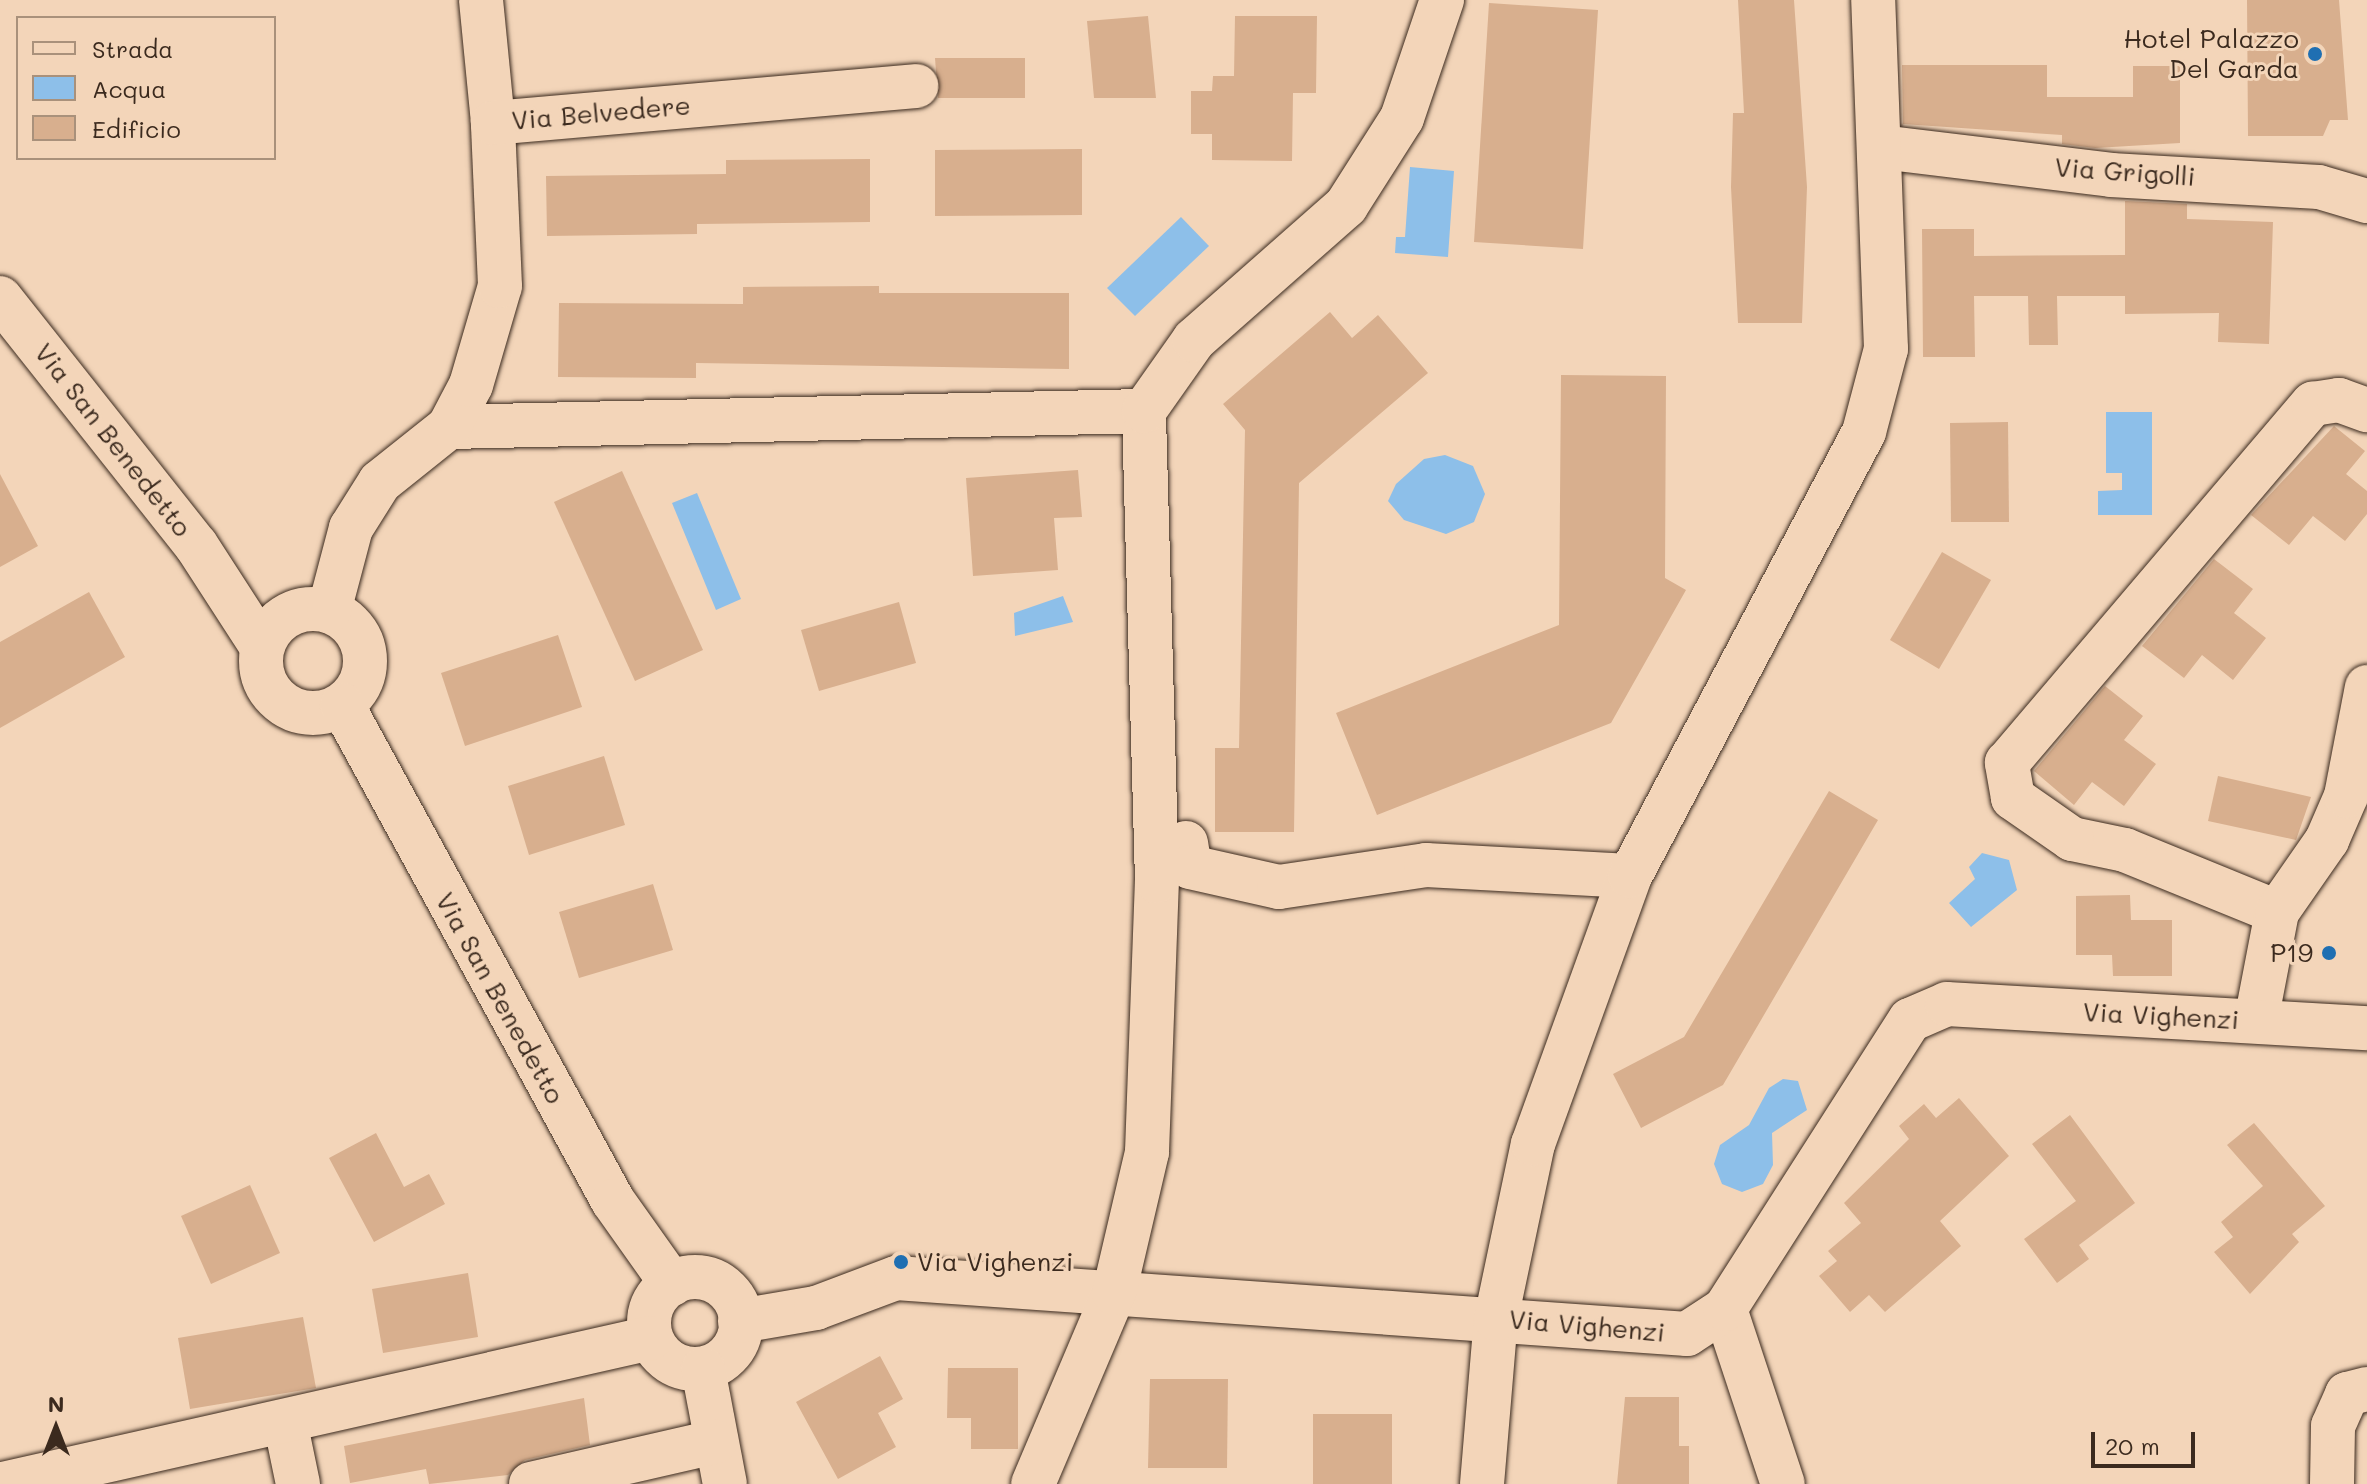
<!DOCTYPE html>
<html>
<head>
<meta charset="utf-8">
<style>
  body { margin:0 }
  #map { position:relative; width:2367px; height:1484px; overflow:hidden; background:#f3d5b9; font-family:Mali,sans-serif }
  div>[style] { position:absolute }
  [style*='--x'] { left:calc(var(--x)*1px); top:calc(var(--y)*1px); width:calc(var(--w)*1px); rotate:calc(var(--a)*1deg) }
  .water>* { inset:0; background:#8dbfe9 }
  .building>* { inset:0; background:#d8af8e }
  .roads { filter:drop-shadow(0 0 2px #3b2a1e) drop-shadow(0 0 2px #3b2a1e) }
  .minor>* { height:44px; margin:-22px; padding:0 22px; transform-origin:22px; border-radius:22px; background:#f3d5b9 }
  .minor>.ring { margin:-22px; padding:0; box-sizing:content-box; background:none; border:44px solid #f3d5b9; border-radius:50% }
  .dots>* { width:22px; height:22px; translate:-50% -50%; box-sizing:border-box; border:4px solid #f3d5b9; border-radius:50% }
  span { translate:-50% -50%; white-space:nowrap; text-align:center; line-height:1.15; -webkit-text-stroke:6px #f3d5b9; paint-order:stroke }
  .poi-label { font-size:26px; color:#3b2a1e }
  .right { translate:-100% -50%; text-align:right }
  .left { translate:0 -50%; text-align:left }
  .street-label { font-size:26px; color:#3b2a1e }
  .legend { position:absolute; left:16px; top:16px; width:260px; height:144px; box-sizing:border-box; background:#f3d5b9; border:2px solid #a9917b; margin:0; padding:10px 14px; list-style:none; font-size:24px; color:#3b2a1e }
  .legend li { display:flex; align-items:center; gap:16px; height:40px }
  .legend b { width:40px; border:2px solid #a9917b }
  .north { position:absolute; left:16px; top:1388px; width:80px; height:80px; -webkit-text-stroke:6px #f3d5b9; paint-order:stroke; rotate:0deg; font-size:22px; font-weight:700; line-height:32px; text-align:center; color:#3b2a1e }
  .north::after { content:''; display:block; margin:auto; width:28px; height:36px; background:#3b2a1e; clip-path:polygon(50% 0,100% 100%,50% 72%,0 100%) }
  .scale { position:absolute; left:2091px; top:1432px; width:104px; height:36px; box-sizing:border-box; border:4px solid #3b2a1e; border-top:0; padding-left:10px; font-size:24px; line-height:28px; white-space:nowrap; color:#3b2a1e; -webkit-text-stroke:6px #f3d5b9; paint-order:stroke }
</style>
</head>
<body>
<div id="map">
  <div class="water">
    <i style="clip-path:polygon(1410px 167px,1454px 171px,1448px 257px,1395px 253px,1396px 237px,1405px 237px)"></i>
    <i style="clip-path:polygon(1181px 217px,1209px 246px,1135px 316px,1107px 288px)"></i>
    <i style="clip-path:polygon(2106px 412px,2152px 412px,2152px 515px,2098px 515px,2098px 491px,2122px 490px,2122px 473px,2106px 473px)"></i>
    <i style="clip-path:polygon(1445px 455px,1473px 466px,1485px 494px,1474px 522px,1446px 534px,1404px 520px,1388px 501px,1396px 484px,1424px 459px)"></i>
    <i style="clip-path:polygon(697px 493px,741px 599px,716px 610px,672px 503px)"></i>
    <i style="clip-path:polygon(1063px 596px,1073px 622px,1015px 636px,1014px 613px)"></i>
    <i style="clip-path:polygon(1982px 853px,2009px 860px,2017px 890px,1971px 927px,1949px 903px,1975px 879px,1969px 867px)"></i>
    <i style="clip-path:polygon(1783px 1079px,1798px 1081px,1807px 1110px,1772px 1133px,1773px 1165px,1763px 1184px,1742px 1192px,1722px 1184px,1714px 1164px,1720px 1145px,1749px 1125px,1769px 1088px)"></i>
  </div>
  <div class="building">
    <i style="clip-path:polygon(1738px 0,1794px 0,1807px 187px,1802px 323px,1738px 323px,1731px 187px,1733px 113px,1744px 113px)"></i>
    <i style="clip-path:polygon(2247px 0,2339px 0,2348px 120px,2330px 120px,2323px 136px,2248px 136px)"></i>
    <i style="clip-path:polygon(1489px 3px,1598px 10px,1583px 249px,1474px 242px)"></i>
    <i style="clip-path:polygon(1148px 16px,1156px 98px,1094px 98px,1087px 21px)"></i>
    <i style="clip-path:polygon(1235px 16px,1317px 16px,1316px 93px,1293px 93px,1292px 161px,1212px 160px,1212px 134px,1191px 134px,1191px 91px,1212px 91px,1213px 76px,1234px 76px)"></i>
    <i style="clip-path:polygon(935px 58px,1025px 58px,1025px 98px,938px 98px)"></i>
    <i style="clip-path:polygon(1902px 65px,2047px 65px,2047px 97px,2133px 97px,2133px 66px,2180px 66px,2180px 143px,2095px 148px,2062px 144px,2062px 135px,1903px 124px)"></i>
    <i style="clip-path:polygon(1082px 149px,1082px 215px,935px 216px,935px 150px)"></i>
    <i style="clip-path:polygon(870px 159px,870px 222px,697px 224px,697px 234px,547px 236px,546px 176px,726px 174px,726px 160px)"></i>
    <i style="clip-path:polygon(2125px 201px,2187px 204px,2187px 219px,2273px 222px,2269px 344px,2218px 342px,2219px 313px,2125px 314px,2125px 296px,2057px 296px,2058px 345px,2029px 345px,2028px 296px,1974px 296px,1975px 357px,1923px 357px,1922px 229px,1974px 229px,1974px 256px,2125px 255px)"></i>
    <i style="clip-path:polygon(879px 286px,879px 293px,1069px 293px,1069px 369px,696px 363px,696px 378px,558px 377px,559px 303px,743px 304px,743px 287px)"></i>
    <i style="clip-path:polygon(1330px 312px,1352px 338px,1378px 315px,1428px 373px,1299px 483px,1294px 832px,1215px 832px,1215px 748px,1239px 748px,1245px 430px,1223px 404px)"></i>
    <i style="clip-path:polygon(1561px 375px,1666px 376px,1665px 578px,1686px 590px,1611px 723px,1377px 815px,1336px 713px,1559px 625px)"></i>
    <i style="clip-path:polygon(2008px 422px,2009px 522px,1951px 522px,1950px 423px)"></i>
    <i style="clip-path:polygon(2334px 426px,2365px 451px,2346px 474px,2367px 491px,2367px 514px,2345px 541px,2313px 516px,2289px 545px,2251px 515px)"></i>
    <i style="clip-path:polygon(1078px 470px,1082px 517px,1054px 518px,1058px 570px,973px 576px,966px 478px)"></i>
    <i style="clip-path:polygon(622px 471px,703px 650px,635px 681px,554px 502px)"></i>
    <i style="clip-path:polygon(0 474px,38px 546px,0 567px)"></i>
    <i style="clip-path:polygon(1942px 552px,1991px 580px,1939px 669px,1890px 640px)"></i>
    <i style="clip-path:polygon(2214px 559px,2253px 589px,2234px 613px,2266px 638px,2233px 680px,2202px 655px,2184px 678px,2142px 646px)"></i>
    <i style="clip-path:polygon(89px 592px,125px 657px,0 728px,0 642px)"></i>
    <i style="clip-path:polygon(899px 602px,916px 663px,819px 691px,801px 630px)"></i>
    <i style="clip-path:polygon(558px 635px,582px 707px,465px 746px,441px 673px)"></i>
    <i style="clip-path:polygon(2105px 686px,2143px 716px,2124px 740px,2156px 764px,2124px 806px,2092px 782px,2074px 805px,2034px 771px)"></i>
    <i style="clip-path:polygon(604px 756px,625px 825px,529px 855px,508px 786px)"></i>
    <i style="clip-path:polygon(2218px 776px,2311px 797px,2296px 840px,2208px 821px)"></i>
    <i style="clip-path:polygon(1829px 791px,1878px 820px,1723px 1085px,1641px 1128px,1613px 1074px,1684px 1037px)"></i>
    <i style="clip-path:polygon(653px 884px,673px 950px,579px 978px,559px 912px)"></i>
    <i style="clip-path:polygon(2130px 895px,2131px 920px,2172px 920px,2172px 976px,2113px 976px,2112px 955px,2076px 955px,2076px 896px)"></i>
    <i style="clip-path:polygon(1959px 1098px,2009px 1156px,1940px 1221px,1961px 1246px,1885px 1312px,1869px 1295px,1850px 1312px,1819px 1276px,1837px 1261px,1828px 1251px,1861px 1223px,1844px 1203px,1909px 1139px,1899px 1126px,1924px 1104px,1936px 1118px)"></i>
    <i style="clip-path:polygon(2070px 1115px,2135px 1203px,2079px 1245px,2089px 1259px,2057px 1283px,2024px 1239px,2076px 1201px,2032px 1144px)"></i>
    <i style="clip-path:polygon(2254px 1123px,2325px 1206px,2292px 1234px,2299px 1242px,2250px 1294px,2214px 1252px,2233px 1237px,2221px 1222px,2263px 1186px,2227px 1145px)"></i>
    <i style="clip-path:polygon(376px 1133px,404px 1187px,429px 1174px,445px 1204px,374px 1242px,329px 1158px)"></i>
    <i style="clip-path:polygon(250px 1185px,280px 1253px,211px 1284px,181px 1216px)"></i>
    <i style="clip-path:polygon(468px 1273px,478px 1337px,383px 1353px,372px 1289px)"></i>
    <i style="clip-path:polygon(303px 1317px,316px 1388px,190px 1409px,178px 1338px)"></i>
    <i style="clip-path:polygon(880px 1356px,903px 1399px,878px 1413px,896px 1447px,838px 1479px,796px 1402px)"></i>
    <i style="clip-path:polygon(948px 1368px,1018px 1368px,1018px 1449px,971px 1449px,971px 1418px,947px 1418px)"></i>
    <i style="clip-path:polygon(1150px 1379px,1228px 1379px,1227px 1468px,1148px 1468px)"></i>
    <i style="clip-path:polygon(1625px 1397px,1679px 1397px,1679px 1446px,1689px 1446px,1689px 1484px,1617px 1484px)"></i>
    <i style="clip-path:polygon(584px 1398px,590px 1445px,525px 1460px,508px 1475px,429px 1484px,426px 1469px,350px 1483px,344px 1446px)"></i>
    <i style="clip-path:polygon(1313px 1414px,1392px 1414px,1392px 1484px,1313px 1484px)"></i>
  </div>
  <div class="roads">
    <div class="minor">
      <i style="--x:481;--y:0;--w:124;--a:84.4"></i>
      <i style="--x:1881;--y:147;--w:232;--a:6.9"></i>
      <i style="--x:2111;--y:175;--w:208;--a:3.3"></i>
      <i style="--x:2319;--y:187;--w:50;--a:16.3"></i>
      <i style="--x:0;--y:298;--w:315;--a:51.6"></i>
      <i style="--x:196;--y:545;--w:121;--a:57.1"></i>
      <i style="--x:449;--y:427;--w:695;--a:-1.32"></i>
      <i class="ring" style="left:261px;top:609px;width:60px;height:60px"></i>
      <i style="--x:329;--y:611;--w:86;--a:-75.2"></i>
      <i style="--x:351;--y:528;--w:54;--a:-57.8"></i>
      <i style="--x:380;--y:482;--w:88;--a:-38.6"></i>
      <i style="--x:449;--y:427;--w:47;--a:-62.4"></i>
      <i style="--x:471;--y:385;--w:103;--a:-73.7"></i>
      <i style="--x:500;--y:286;--w:163;--a:-92.5"></i>
      <i style="--x:493;--y:123;--w:425;--a:-5"></i>
      <i style="--x:342;--y:705;--w:565;--a:61.35"></i>
      <i style="--x:613;--y:1201;--w:102;--a:54.6"></i>
      <i style="--x:1186;--y:843;--w:24;--a:81"></i>
      <i style="--x:1190;--y:867;--w:91;--a:12.7"></i>
      <i style="--x:1279;--y:887;--w:149;--a:-8.5"></i>
      <i style="--x:1426;--y:865;--w:204;--a:3.1"></i>
      <i style="--x:2277;--y:912;--w:164;--a:-157.8"></i>
      <i style="--x:2125;--y:850;--w:54;--a:-168.3"></i>
      <i style="--x:2072;--y:839;--w:72;--a:-145.2"></i>
      <i style="--x:2013;--y:798;--w:36;--a:-100"></i>
      <i style="--x:2007;--y:763;--w:472;--a:-49.6"></i>
      <i style="--x:2313;--y:404;--w:26;--a:-9"></i>
      <i style="--x:2339;--y:400;--w:30;--a:20"></i>
      <i style="--x:2256;--y:1021;--w:111;--a:-79.1"></i>
      <i style="--x:2277;--y:912;--w:88;--a:-55.2"></i>
      <i style="--x:2327;--y:840;--w:48;--a:-66.6"></i>
      <i style="--x:2346;--y:796;--w:111;--a:-79.1"></i>
      <i class="ring" style="left:649px;top:1277px;width:48px;height:48px"></i>
      <i style="--x:1725;--y:1309;--w:184;--a:71.7"></i>
      <i style="--x:740;--y:1321;--w:77;--a:-9.7"></i>
      <i style="--x:816;--y:1308;--w:85;--a:-20.6"></i>
      <i style="--x:896;--y:1278;--w:793;--a:4.05"></i>
      <i style="--x:1687;--y:1334;--w:45;--a:-33.3"></i>
      <i style="--x:1725;--y:1309;--w:343;--a:-57.4"></i>
      <i style="--x:1910;--y:1020;--w:40;--a:-23.4"></i>
      <i style="--x:1947;--y:1004;--w:421;--a:3.3"></i>
      <i style="--x:703;--y:1369;--w:117;--a:79.2"></i>
      <i style="--x:286;--y:1426;--w:59;--a:78.3"></i>
      <i style="--x:3;--y:1484;--w:664;--a:-12.7"></i>
      <i style="--x:531;--y:1484;--w:189;--a:-12.9"></i>
      <i style="--x:1033;--y:1484;--w:207;--a:-67"></i>
      <i style="--x:1114;--y:1293;--w:145;--a:-76.8"></i>
      <i style="--x:1147;--y:1152;--w:271;--a:-87.9"></i>
      <i style="--x:1157;--y:881;--w:470;--a:-91.6"></i>
      <i style="--x:1144;--y:411;--w:87;--a:-54.8"></i>
      <i style="--x:1194;--y:340;--w:203;--a:-41.4"></i>
      <i style="--x:1346;--y:206;--w:104;--a:-57.5"></i>
      <i style="--x:1402;--y:118;--w:125;--a:-71.3"></i>
      <i style="--x:1482;--y:1484;--w:166;--a:-85.2"></i>
      <i style="--x:1496;--y:1319;--w:179;--a:-78.1"></i>
      <i style="--x:1533;--y:1144;--w:285;--a:-70.1"></i>
      <i style="--x:1630;--y:876;--w:502;--a:-62.21"></i>
      <i style="--x:1864;--y:432;--w:86;--a:-75.2"></i>
      <i style="--x:1886;--y:349;--w:349;--a:-92.1"></i>
      <i style="--x:2332;--y:1484;--w:58;--a:-89"></i>
      <i style="--x:2333;--y:1426;--w:35;--a:-66"></i>
      <i style="--x:2347;--y:1394;--w:21;--a:-14"></i>
    </div>
  </div>
  <div class="dots">
    <i style="left:2315px;top:54px;background:#1f6fb2"></i>
    <i style="left:2329px;top:953px;background:#1f6fb2"></i>
    <i style="left:901px;top:1262px;background:#1f6fb2"></i>
  </div>
  <div class="poi-label">
    <span class="right" style="left:2299px;top:54px">Hotel Palazzo<br>Del Garda</span>
    <span class="right" style="left:2313px;top:953px">P19</span>
    <span class="left" style="left:917px;top:1262px">Via Vighenzi</span>
  </div>
  <div class="street-label">
    <span style="left:601px;top:113px;rotate:-5deg">Via Belvedere</span>
    <span style="left:2125px;top:172px;rotate:4deg">Via Grigolli</span>
    <span style="left:113px;top:440px;rotate:52deg">Via San Benedetto</span>
    <span style="left:500px;top:998px;rotate:61deg">Via San Benedetto</span>
    <span style="left:2161px;top:1016px;rotate:3deg">Via Vighenzi</span>
    <span style="left:1587px;top:1326px;rotate:5deg">Via Vighenzi</span>
  </div>
  <ul class="legend">
  <li><b style="height:10px;background:#f3d5b9"></b>Strada</li>
  <li><b style="height:22px;background:#8dbfe9"></b>Acqua</li>
  <li><b style="height:22px;background:#d8af8e"></b>Edificio</li>
  </ul>
  <div class="north">N</div>
  <div class="scale">20 m</div>
</div>
</body>
</html>
